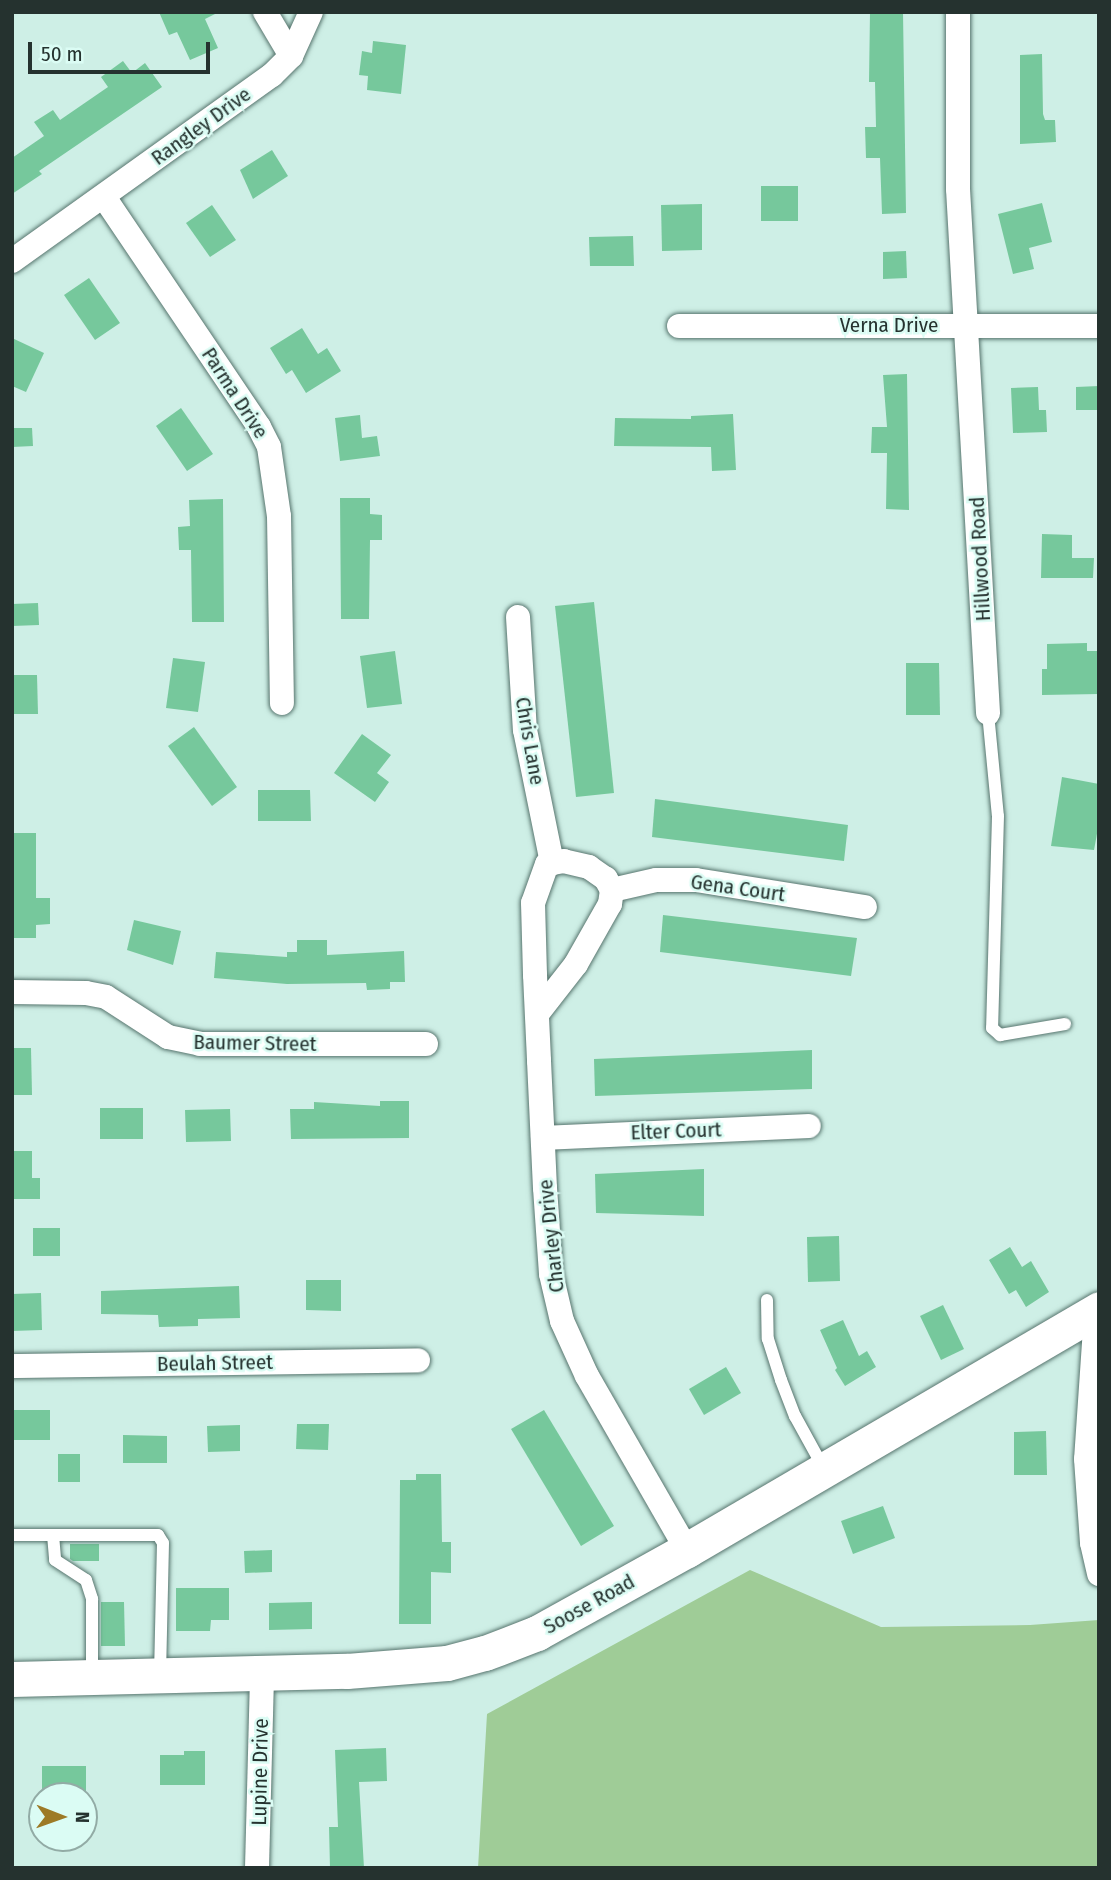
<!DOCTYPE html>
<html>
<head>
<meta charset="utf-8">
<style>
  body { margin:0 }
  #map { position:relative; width:1111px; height:1880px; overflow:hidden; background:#ceefe6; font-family:"Fira Sans Condensed",sans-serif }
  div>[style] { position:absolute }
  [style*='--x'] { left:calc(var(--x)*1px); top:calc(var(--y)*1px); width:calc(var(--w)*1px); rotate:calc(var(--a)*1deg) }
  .green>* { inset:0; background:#9fcc97 }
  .building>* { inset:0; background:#76c89c }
  .roads { filter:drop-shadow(0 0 2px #57756e) drop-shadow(0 0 2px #57756e) }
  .lane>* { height:12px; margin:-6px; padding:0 6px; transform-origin:6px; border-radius:6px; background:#fff }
  .street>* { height:24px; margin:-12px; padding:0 12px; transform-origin:12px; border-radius:12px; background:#fff }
  .secondary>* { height:35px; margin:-17.5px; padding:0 17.5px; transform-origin:17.5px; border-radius:17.5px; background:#fff }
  span { translate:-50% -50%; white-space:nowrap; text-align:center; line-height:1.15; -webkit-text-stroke:5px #dbfcf4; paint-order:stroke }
  .street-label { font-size:21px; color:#25322f }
  .frame { position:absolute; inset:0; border:14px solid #25322f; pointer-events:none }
  .north { position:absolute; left:28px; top:1782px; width:70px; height:70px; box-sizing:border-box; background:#dbfcf4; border:2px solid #92aba5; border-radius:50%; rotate:91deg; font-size:19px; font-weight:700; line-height:28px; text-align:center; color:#25322f }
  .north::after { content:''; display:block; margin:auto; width:24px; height:32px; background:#9d7a26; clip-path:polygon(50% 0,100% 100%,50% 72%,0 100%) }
  .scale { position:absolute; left:28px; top:42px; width:182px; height:32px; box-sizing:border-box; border:4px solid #25322f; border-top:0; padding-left:9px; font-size:21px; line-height:24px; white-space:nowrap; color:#25322f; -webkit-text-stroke:5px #dbfcf4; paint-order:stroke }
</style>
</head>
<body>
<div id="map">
  <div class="green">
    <i style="clip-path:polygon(750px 1570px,881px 1627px,1030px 1625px,1099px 1620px,1099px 1868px,478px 1868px,487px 1714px)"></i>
  </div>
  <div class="building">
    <i style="clip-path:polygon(159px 12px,219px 12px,205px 19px,218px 48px,190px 60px,177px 32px,169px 35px)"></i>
    <i style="clip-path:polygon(870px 12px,903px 12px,906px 213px,882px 214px,880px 158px,866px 158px,865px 127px,876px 127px,875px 82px,869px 82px)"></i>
    <i style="clip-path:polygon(373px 41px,406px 45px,401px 94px,367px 90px,368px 76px,359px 75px,362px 51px,372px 53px)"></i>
    <i style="clip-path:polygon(1042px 54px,1043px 114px,1045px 120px,1055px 120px,1056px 142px,1020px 144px,1020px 55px)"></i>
    <i style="clip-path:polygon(123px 61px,132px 73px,145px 63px,162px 87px,39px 171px,42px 174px,12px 194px,12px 158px,44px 136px,34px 122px,53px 110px,60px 120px,108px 87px,101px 77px)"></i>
    <i style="clip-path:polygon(272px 150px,288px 176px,253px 199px,240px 170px)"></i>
    <i style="clip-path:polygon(761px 186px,798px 186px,798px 221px,761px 221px)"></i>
    <i style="clip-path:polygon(1042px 203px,1052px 242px,1029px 248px,1034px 269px,1013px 274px,998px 214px)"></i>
    <i style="clip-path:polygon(702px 204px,702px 250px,662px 251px,661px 205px)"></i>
    <i style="clip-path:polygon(212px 205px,236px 240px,210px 257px,186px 223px)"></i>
    <i style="clip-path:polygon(633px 236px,634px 266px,590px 266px,589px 237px)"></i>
    <i style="clip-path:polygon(906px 251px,907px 278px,883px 279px,883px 252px)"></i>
    <i style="clip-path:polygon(89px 278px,120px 323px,95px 340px,64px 295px)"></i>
    <i style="clip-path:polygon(302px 328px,318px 354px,327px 348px,341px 371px,306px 393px,292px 370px,286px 374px,270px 348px)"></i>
    <i style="clip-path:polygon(12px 338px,44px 353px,26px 392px,12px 386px)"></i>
    <i style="clip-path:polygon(907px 374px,909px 510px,886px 509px,887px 453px,871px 453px,872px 427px,887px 427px,883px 375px)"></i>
    <i style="clip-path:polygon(1099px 386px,1099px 410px,1076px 410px,1076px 387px)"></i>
    <i style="clip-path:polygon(1038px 387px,1039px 410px,1046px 410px,1047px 432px,1013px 433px,1011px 388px)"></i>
    <i style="clip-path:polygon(181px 408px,213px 454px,187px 471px,156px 426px)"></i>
    <i style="clip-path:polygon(733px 414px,736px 470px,712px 471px,711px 447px,614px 446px,615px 418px,691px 419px,691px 416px)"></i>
    <i style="clip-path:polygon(360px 415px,362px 438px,377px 436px,380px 456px,340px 461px,335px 418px)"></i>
    <i style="clip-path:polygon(12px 428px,32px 428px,33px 446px,12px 447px)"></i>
    <i style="clip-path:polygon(340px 498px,370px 498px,370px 514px,382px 515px,382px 540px,370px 540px,369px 619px,341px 619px)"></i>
    <i style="clip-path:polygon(223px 499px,224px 622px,192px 622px,191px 550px,179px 550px,178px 527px,190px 526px,189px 500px)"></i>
    <i style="clip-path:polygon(1042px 534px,1072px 535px,1072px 558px,1094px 558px,1093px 578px,1041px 578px)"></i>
    <i style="clip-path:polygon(594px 602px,614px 793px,576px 797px,555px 606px)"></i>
    <i style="clip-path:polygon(38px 603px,39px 625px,12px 626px,12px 604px)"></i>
    <i style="clip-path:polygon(1087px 643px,1087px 651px,1099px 651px,1099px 694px,1042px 695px,1042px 669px,1047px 669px,1047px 644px)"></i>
    <i style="clip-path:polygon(395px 651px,402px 704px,367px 708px,360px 656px)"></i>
    <i style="clip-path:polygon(173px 658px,205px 662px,198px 712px,166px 708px)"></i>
    <i style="clip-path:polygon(906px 663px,939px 663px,940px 715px,906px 715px)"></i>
    <i style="clip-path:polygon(12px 675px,37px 675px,38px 714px,12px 714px)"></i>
    <i style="clip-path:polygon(194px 727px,237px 787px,212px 806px,168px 746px)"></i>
    <i style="clip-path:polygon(362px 734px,391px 755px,377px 773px,389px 782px,375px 802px,334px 773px)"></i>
    <i style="clip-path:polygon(1062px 777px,1099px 784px,1099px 823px,1094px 850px,1051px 846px)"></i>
    <i style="clip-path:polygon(258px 790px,310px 790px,311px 821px,258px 821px)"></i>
    <i style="clip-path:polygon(655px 799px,848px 825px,844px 861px,652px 837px)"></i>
    <i style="clip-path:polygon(12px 833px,36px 833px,36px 898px,50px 898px,50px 924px,36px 925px,36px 938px,12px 938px)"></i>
    <i style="clip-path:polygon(663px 915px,857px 938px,851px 976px,660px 952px)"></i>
    <i style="clip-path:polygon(134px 920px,181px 931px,173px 965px,127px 950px)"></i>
    <i style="clip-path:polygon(297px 940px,327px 940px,327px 955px,404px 951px,405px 982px,390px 982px,390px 989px,367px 990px,366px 983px,287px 984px,214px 978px,216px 952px,287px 957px,287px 952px,297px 952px)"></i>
    <i style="clip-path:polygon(12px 1048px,31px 1048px,32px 1095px,12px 1095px)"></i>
    <i style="clip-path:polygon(812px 1050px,812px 1089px,595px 1096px,594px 1059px)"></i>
    <i style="clip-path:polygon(380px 1101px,409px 1101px,409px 1138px,291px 1139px,290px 1109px,314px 1109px,314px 1102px,380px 1106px)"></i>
    <i style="clip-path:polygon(100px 1108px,143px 1108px,143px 1139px,100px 1139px)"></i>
    <i style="clip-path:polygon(230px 1109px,231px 1141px,186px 1142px,185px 1110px)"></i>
    <i style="clip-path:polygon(12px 1151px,32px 1151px,32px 1178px,40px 1178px,40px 1199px,12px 1199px)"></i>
    <i style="clip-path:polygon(704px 1169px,704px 1216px,596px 1213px,595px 1174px)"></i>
    <i style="clip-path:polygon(33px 1228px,60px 1228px,60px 1256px,33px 1256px)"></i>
    <i style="clip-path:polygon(839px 1236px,840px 1281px,808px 1282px,807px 1237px)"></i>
    <i style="clip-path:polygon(1010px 1247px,1022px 1267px,1031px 1261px,1049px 1292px,1026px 1307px,1016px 1290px,1009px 1294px,989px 1260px)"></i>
    <i style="clip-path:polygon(306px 1280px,341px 1280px,341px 1311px,306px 1310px)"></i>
    <i style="clip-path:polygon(239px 1286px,240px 1318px,198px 1319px,198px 1326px,159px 1327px,158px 1315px,101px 1314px,101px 1291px)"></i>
    <i style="clip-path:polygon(41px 1293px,42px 1330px,12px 1331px,12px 1294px)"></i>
    <i style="clip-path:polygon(943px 1305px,964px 1349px,941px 1360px,920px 1316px)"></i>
    <i style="clip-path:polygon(843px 1320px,859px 1356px,867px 1351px,876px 1367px,845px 1386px,835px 1370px,837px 1368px,820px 1330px)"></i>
    <i style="clip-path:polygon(726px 1367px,741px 1393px,704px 1415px,689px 1389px)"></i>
    <i style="clip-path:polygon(12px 1410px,50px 1410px,50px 1440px,12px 1440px)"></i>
    <i style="clip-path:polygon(544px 1410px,614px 1526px,581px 1546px,511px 1429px)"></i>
    <i style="clip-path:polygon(297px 1424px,329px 1424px,328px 1450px,296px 1449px)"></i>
    <i style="clip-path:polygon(240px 1425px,240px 1451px,208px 1452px,207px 1426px)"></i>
    <i style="clip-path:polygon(1046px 1431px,1047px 1475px,1014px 1475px,1014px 1432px)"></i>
    <i style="clip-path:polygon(123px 1435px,167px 1436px,167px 1463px,123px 1463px)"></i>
    <i style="clip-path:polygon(58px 1454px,80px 1454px,80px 1482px,58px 1482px)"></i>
    <i style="clip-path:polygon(416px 1474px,441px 1474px,442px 1542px,451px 1542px,451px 1573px,431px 1572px,431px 1624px,399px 1624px,400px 1480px,416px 1480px)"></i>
    <i style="clip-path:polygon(883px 1506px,895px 1538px,853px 1554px,841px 1521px)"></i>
    <i style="clip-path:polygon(70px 1544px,99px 1544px,99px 1561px,73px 1561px,70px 1559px)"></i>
    <i style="clip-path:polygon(272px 1550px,272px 1572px,245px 1573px,244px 1551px)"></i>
    <i style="clip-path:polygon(176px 1588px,229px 1588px,229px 1620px,211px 1620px,210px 1631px,176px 1631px)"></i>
    <i style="clip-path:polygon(101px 1602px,124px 1602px,125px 1646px,101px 1646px)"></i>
    <i style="clip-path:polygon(312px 1602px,312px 1629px,269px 1630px,269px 1603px)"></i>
    <i style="clip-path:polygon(386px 1748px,387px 1781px,359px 1782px,364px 1868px,330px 1868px,329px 1827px,338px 1827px,335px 1750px)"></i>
    <i style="clip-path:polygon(184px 1751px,205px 1751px,205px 1785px,160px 1785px,160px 1755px,184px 1755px)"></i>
    <i style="clip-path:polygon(42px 1766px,86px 1766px,86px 1796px,42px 1796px)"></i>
  </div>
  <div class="roads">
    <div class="lane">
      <i style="--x:988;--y:713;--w:103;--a:84.5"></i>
      <i style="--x:998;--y:816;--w:212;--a:91.6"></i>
      <i style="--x:992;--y:1028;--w:11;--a:41"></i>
      <i style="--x:1000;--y:1035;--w:66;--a:-9.6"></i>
      <i style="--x:767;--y:1300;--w:39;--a:89"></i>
      <i style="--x:768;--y:1339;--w:43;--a:72.4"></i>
      <i style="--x:781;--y:1380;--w:39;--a:69"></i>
      <i style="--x:795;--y:1416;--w:58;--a:61.2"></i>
      <i style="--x:12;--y:1535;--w:146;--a:0"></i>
      <i style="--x:158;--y:1535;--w:9;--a:58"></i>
      <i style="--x:163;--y:1543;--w:131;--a:91.3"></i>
      <i style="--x:53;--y:1535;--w:25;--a:85"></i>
      <i style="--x:55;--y:1560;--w:37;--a:33"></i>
      <i style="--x:86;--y:1580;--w:20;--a:72"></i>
      <i style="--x:92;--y:1599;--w:75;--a:90"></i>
    </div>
    <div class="street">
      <i style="--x:265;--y:12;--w:51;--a:59.4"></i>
      <i style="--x:958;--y:12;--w:177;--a:90"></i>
      <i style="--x:958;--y:189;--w:525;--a:86.72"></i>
      <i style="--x:104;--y:197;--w:277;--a:56"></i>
      <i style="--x:259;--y:427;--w:22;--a:63"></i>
      <i style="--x:269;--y:447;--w:70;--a:81.8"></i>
      <i style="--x:279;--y:516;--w:187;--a:89.1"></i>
      <i style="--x:12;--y:261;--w:320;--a:-35.6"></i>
      <i style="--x:272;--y:75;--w:27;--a:-45"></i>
      <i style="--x:291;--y:56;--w:48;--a:-65.6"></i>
      <i style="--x:679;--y:326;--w:420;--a:0"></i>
      <i style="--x:518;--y:617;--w:113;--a:86.5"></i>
      <i style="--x:525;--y:730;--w:136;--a:78.5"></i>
      <i style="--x:612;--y:890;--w:45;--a:-12.8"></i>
      <i style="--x:656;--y:880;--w:40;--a:0"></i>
      <i style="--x:696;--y:880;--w:171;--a:9.1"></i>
      <i style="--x:12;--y:992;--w:74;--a:0.8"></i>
      <i style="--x:86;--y:993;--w:20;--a:11"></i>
      <i style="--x:106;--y:997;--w:74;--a:32.8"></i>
      <i style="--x:168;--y:1037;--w:33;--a:12"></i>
      <i style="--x:200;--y:1044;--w:226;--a:0"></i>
      <i style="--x:537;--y:1014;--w:63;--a:-52"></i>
      <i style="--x:576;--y:964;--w:69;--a:-60.5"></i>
      <i style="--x:610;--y:904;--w:14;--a:-82"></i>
      <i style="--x:612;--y:890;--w:13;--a:-119"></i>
      <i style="--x:606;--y:879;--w:21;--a:-145"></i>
      <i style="--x:589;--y:867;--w:26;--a:-167"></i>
      <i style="--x:564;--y:861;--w:17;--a:170"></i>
      <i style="--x:547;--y:864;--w:41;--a:109.7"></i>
      <i style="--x:533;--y:903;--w:72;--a:88.4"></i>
      <i style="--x:535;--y:975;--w:86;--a:87.3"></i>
      <i style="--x:539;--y:1061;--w:127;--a:87.3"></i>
      <i style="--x:545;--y:1188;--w:86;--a:86"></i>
      <i style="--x:551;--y:1274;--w:48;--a:76.8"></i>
      <i style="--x:562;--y:1321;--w:60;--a:65.6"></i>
      <i style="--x:587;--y:1376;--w:201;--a:60.1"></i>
      <i style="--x:543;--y:1138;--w:266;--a:-2.6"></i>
      <i style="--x:1090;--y:1314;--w:15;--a:70"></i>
      <i style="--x:1095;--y:1328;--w:131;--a:93.9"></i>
      <i style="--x:1086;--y:1459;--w:84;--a:85.9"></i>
      <i style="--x:1092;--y:1543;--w:32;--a:77"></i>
      <i style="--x:12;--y:1366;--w:406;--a:-0.8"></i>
      <i style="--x:257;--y:1868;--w:193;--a:-88.5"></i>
    </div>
    <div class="secondary">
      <i style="--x:12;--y:1679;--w:335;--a:-1.4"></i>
      <i style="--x:347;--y:1671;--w:100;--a:-4.6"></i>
      <i style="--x:447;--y:1663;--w:39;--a:-15"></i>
      <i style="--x:485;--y:1653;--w:56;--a:-21"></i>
      <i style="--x:537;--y:1633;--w:171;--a:-29"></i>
      <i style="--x:687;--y:1550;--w:477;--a:-30.3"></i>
    </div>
  </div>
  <div class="street-label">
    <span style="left:201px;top:126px;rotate:-36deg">Rangley Drive</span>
    <span style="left:889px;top:325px">Verna Drive</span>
    <span style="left:235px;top:393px;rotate:57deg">Parma Drive</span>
    <span style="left:980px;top:559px;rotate:-93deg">Hillwood Road</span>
    <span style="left:530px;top:741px;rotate:80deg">Chris Lane</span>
    <span style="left:738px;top:888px;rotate:8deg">Gena Court</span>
    <span style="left:255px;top:1043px;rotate:1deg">Baumer Street</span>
    <span style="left:676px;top:1131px;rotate:-2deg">Elter Court</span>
    <span style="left:551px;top:1236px;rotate:-96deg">Charley Drive</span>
    <span style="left:215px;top:1363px;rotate:-1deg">Beulah Street</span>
    <span style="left:589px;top:1604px;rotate:-29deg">Soose Road</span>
    <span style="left:260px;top:1772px;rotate:-89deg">Lupine Drive</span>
  </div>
  <div class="frame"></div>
  <div class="north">N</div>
  <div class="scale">50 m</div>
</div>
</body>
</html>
